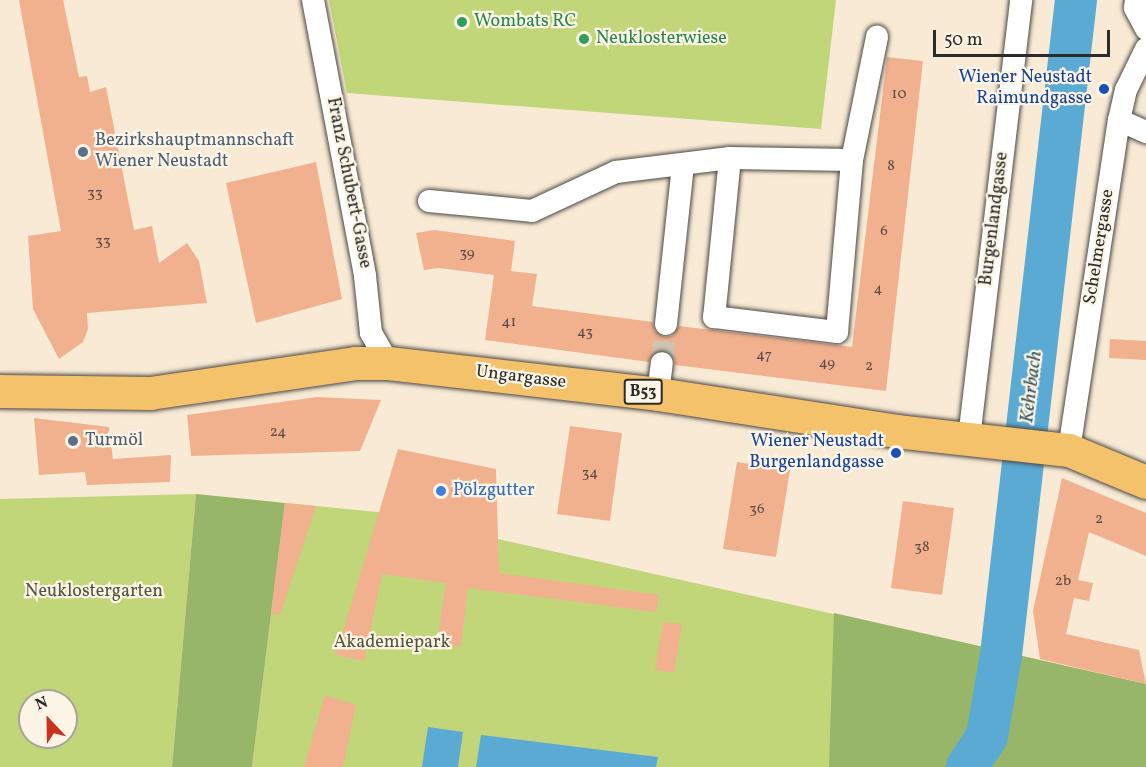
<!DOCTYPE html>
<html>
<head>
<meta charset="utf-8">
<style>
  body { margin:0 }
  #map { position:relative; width:1146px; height:767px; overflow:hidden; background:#f8ead4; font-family:Vollkorn,serif }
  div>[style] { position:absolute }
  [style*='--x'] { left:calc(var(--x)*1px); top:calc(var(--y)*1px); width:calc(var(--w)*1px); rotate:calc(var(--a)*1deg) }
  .green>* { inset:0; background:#c1d579 }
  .forest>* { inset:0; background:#98b669 }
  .water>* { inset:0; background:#5aaad4 }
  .river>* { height:42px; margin:-21px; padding:0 21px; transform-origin:21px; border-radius:21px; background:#5aaad4 }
  .building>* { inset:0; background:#f1b18f }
  .street-tunnel>* { height:22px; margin-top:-11px; transform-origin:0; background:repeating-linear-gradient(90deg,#cfc4b2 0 22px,transparent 0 33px) }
  .roads { filter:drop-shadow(0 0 2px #4a4844) drop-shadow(0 0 2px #4a4844) }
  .street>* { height:22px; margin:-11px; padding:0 11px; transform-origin:11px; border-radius:11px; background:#fff }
  .primary>* { height:33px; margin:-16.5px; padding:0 16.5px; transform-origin:16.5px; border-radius:16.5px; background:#f3c26a }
  .dots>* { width:16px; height:16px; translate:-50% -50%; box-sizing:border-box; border:3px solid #fcf5e5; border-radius:50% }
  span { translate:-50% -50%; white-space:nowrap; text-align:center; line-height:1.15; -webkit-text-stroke:4.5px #fcf5e5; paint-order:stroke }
  .number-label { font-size:15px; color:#5c4c44 }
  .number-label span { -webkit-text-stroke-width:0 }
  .shield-label span { padding:2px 4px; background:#fcf5e5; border:2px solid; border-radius:4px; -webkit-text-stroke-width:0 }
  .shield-label { font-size:16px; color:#2b2b2b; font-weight:700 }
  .leisure-label { font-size:18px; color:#27864d }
  .left { translate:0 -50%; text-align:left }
  .transit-label { font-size:18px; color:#164399 }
  .right { translate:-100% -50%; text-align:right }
  .service-label { font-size:18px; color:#4e5e75 }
  .street-label { font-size:18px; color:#2b2b2b }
  .shop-label { font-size:18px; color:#366cbe }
  .park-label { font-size:18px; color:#50563e }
  .water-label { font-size:20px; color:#3b5766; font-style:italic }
  .north { position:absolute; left:18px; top:689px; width:60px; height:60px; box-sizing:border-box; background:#fcf5e5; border:2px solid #a8a49b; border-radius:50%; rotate:338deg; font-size:16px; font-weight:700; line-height:24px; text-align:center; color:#2b2b2b }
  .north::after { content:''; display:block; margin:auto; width:21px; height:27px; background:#c8321e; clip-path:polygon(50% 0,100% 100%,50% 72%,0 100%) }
  .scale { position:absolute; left:933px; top:30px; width:177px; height:27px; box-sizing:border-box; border:3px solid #2b2b2b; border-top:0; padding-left:8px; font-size:18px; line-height:21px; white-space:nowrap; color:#2b2b2b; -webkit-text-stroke:4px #fcf5e5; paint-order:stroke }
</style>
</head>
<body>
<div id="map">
  <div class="green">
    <i style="clip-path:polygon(329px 0,836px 0,821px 129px,347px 93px)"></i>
    <i style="clip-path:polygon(evenodd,196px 494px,172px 767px,0 767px,0 499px,196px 494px,30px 701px,66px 701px,66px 737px,30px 737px,30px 701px)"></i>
    <i style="clip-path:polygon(285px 503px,377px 512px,1146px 684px,1146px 767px,252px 767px)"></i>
  </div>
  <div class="forest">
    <i style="clip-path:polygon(196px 494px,285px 503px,252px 767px,172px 767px)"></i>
    <i style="clip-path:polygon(834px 613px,1146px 684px,1146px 767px,829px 767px)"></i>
  </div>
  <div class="water">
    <i style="clip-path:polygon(428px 727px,463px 732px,458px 767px,422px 767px)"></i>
    <i style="clip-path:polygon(481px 735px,658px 757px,656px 767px,476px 767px)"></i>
  </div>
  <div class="river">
    <i style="--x:967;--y:767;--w:37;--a:-57"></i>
    <i style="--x:987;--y:736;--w:82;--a:-80.2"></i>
    <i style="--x:1001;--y:655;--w:659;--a:-83.47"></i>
  </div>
  <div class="building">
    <i style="clip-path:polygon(19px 0,63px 0,79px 77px,87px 76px,90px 92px,106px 87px,134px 230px,152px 226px,159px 263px,187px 243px,199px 261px,207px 303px,87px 313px,88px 329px,83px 342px,59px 359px,33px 309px,28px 236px,61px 231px)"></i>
    <i style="clip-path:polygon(887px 57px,923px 61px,886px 391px,675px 365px,674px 357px,664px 350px,656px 351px,649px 362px,485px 340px,494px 275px,439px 268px,424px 270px,416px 233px,434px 230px,515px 241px,511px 271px,537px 274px,532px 306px,653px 322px,654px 330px,664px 337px,672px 336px,679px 326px,852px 347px)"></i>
    <i style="clip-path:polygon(316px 162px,342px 299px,256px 323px,226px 183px)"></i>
    <i style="clip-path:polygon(1110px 339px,1146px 341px,1146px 360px,1109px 358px)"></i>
    <i style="clip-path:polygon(317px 397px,381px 400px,360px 451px,191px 456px,187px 415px)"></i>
    <i style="clip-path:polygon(34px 418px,109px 427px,113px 459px,171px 455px,170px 482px,87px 485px,85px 472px,39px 475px)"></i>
    <i style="clip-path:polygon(570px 426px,622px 433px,610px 521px,557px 514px)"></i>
    <i style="clip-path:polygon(398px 449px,496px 469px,499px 573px,659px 595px,656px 612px,468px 588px,461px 647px,437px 643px,446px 583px,382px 574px,364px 661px,336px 655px)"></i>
    <i style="clip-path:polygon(737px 462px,790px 470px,776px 557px,723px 549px)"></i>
    <i style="clip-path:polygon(1062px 478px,1146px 513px,1146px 556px,1089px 532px,1078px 580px,1093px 583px,1089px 601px,1074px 598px,1066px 634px,1139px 650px,1146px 684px,1040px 659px,1033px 611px)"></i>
    <i style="clip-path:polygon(903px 501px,954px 508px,942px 595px,891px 588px)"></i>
    <i style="clip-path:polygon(285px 503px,316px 506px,280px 615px,271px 613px)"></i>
    <i style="clip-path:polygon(663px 622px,682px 624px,674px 673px,655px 670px)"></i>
    <i style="clip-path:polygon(325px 695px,356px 705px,343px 767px,304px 767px)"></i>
  </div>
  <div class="street-tunnel">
    <i style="--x:662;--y:363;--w:39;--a:-84"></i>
  </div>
  <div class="roads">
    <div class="street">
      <i style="--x:313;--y:0;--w:281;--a:79.3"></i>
      <i style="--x:365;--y:276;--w:57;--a:84"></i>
      <i style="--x:371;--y:333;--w:34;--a:60"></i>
      <i style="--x:1136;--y:0;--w:8;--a:97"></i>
      <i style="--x:1135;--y:8;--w:24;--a:62"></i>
      <i style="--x:1119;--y:120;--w:30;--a:24"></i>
      <i style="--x:730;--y:158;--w:160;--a:95.7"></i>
      <i style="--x:714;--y:317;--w:124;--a:7"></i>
      <i style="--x:837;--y:332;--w:173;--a:-85"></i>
      <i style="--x:852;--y:160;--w:126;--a:-78.5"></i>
      <i style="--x:429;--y:201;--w:103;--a:5.5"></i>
      <i style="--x:532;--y:211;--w:93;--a:-24.9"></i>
      <i style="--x:616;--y:172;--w:115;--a:-7"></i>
      <i style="--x:730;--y:158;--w:122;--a:0.9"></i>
      <i style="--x:666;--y:324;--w:160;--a:-83.9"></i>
      <i style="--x:658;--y:394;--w:31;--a:-83"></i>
      <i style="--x:969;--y:438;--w:441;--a:-83.2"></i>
      <i style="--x:1069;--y:450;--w:334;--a:-81.4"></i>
      <i style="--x:1119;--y:120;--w:31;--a:-77"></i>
      <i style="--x:1126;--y:90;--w:46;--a:-64"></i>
    </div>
    <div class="primary">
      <i style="--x:0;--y:391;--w:150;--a:0.8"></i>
      <i style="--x:150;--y:393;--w:207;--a:-8.3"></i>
      <i style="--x:355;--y:363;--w:33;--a:0"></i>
      <i style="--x:388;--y:363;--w:272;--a:6.5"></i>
      <i style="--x:658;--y:394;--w:241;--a:8.8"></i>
      <i style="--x:896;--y:431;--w:174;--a:6.3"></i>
      <i style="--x:1069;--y:450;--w:83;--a:22.6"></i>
    </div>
  </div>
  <div class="dots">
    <i style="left:462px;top:22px;background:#2e9e5b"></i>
    <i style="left:584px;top:39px;background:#2e9e5b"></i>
    <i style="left:1104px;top:89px;background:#1a4fb4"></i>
    <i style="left:83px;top:152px;background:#5c6f8a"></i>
    <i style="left:73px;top:441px;background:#5c6f8a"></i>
    <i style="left:896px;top:453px;background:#1a4fb4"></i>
    <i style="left:441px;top:491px;background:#3f7fe0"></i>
  </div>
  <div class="number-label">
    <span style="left:899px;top:95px">10</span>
    <span style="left:891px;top:167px">8</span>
    <span style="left:95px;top:194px">33</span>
    <span style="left:884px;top:232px">6</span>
    <span style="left:103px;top:242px">33</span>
    <span style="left:467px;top:254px">39</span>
    <span style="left:878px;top:290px">4</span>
    <span style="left:509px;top:323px">41</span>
    <span style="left:585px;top:333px">43</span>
    <span style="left:764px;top:356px">47</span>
    <span style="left:827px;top:364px">49</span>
    <span style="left:869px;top:367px">2</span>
    <span style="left:278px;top:433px">24</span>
    <span style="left:590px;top:474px">34</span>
    <span style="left:757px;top:510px">36</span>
    <span style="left:1099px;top:520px">2</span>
    <span style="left:922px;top:548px">38</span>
    <span style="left:1063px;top:582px">2b</span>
  </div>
  <div class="shield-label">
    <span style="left:643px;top:392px">B53</span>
  </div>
  <div class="leisure-label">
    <span class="left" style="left:474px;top:22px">Wombats RC</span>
    <span class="left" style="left:596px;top:39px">Neuklosterwiese</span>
  </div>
  <div class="transit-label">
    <span class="right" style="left:1092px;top:89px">Wiener Neustadt<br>Raimundgasse</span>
    <span class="right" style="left:884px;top:453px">Wiener Neustadt<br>Burgenlandgasse</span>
  </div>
  <div class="service-label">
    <span class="left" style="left:95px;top:152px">Bezirkshauptmannschaft<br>Wiener Neustadt</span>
    <span class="left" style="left:85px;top:441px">Turmöl</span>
  </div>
  <div class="street-label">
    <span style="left:348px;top:183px;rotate:79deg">Franz Schubert-Gasse</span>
    <span style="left:995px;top:219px;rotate:-83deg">Burgenlandgasse</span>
    <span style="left:1100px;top:247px;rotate:-81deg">Schelmergasse</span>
    <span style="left:521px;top:378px;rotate:7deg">Ungargasse</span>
  </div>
  <div class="shop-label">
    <span class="left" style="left:453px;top:491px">Pölzgutter</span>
  </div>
  <div class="park-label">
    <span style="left:94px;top:592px">Neuklostergarten</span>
    <span style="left:392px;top:643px">Akademiepark</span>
  </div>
  <div class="water-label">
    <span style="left:1032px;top:387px;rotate:-83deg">Kehrbach</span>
  </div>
  <div class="north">N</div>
  <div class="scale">50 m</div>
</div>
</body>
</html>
